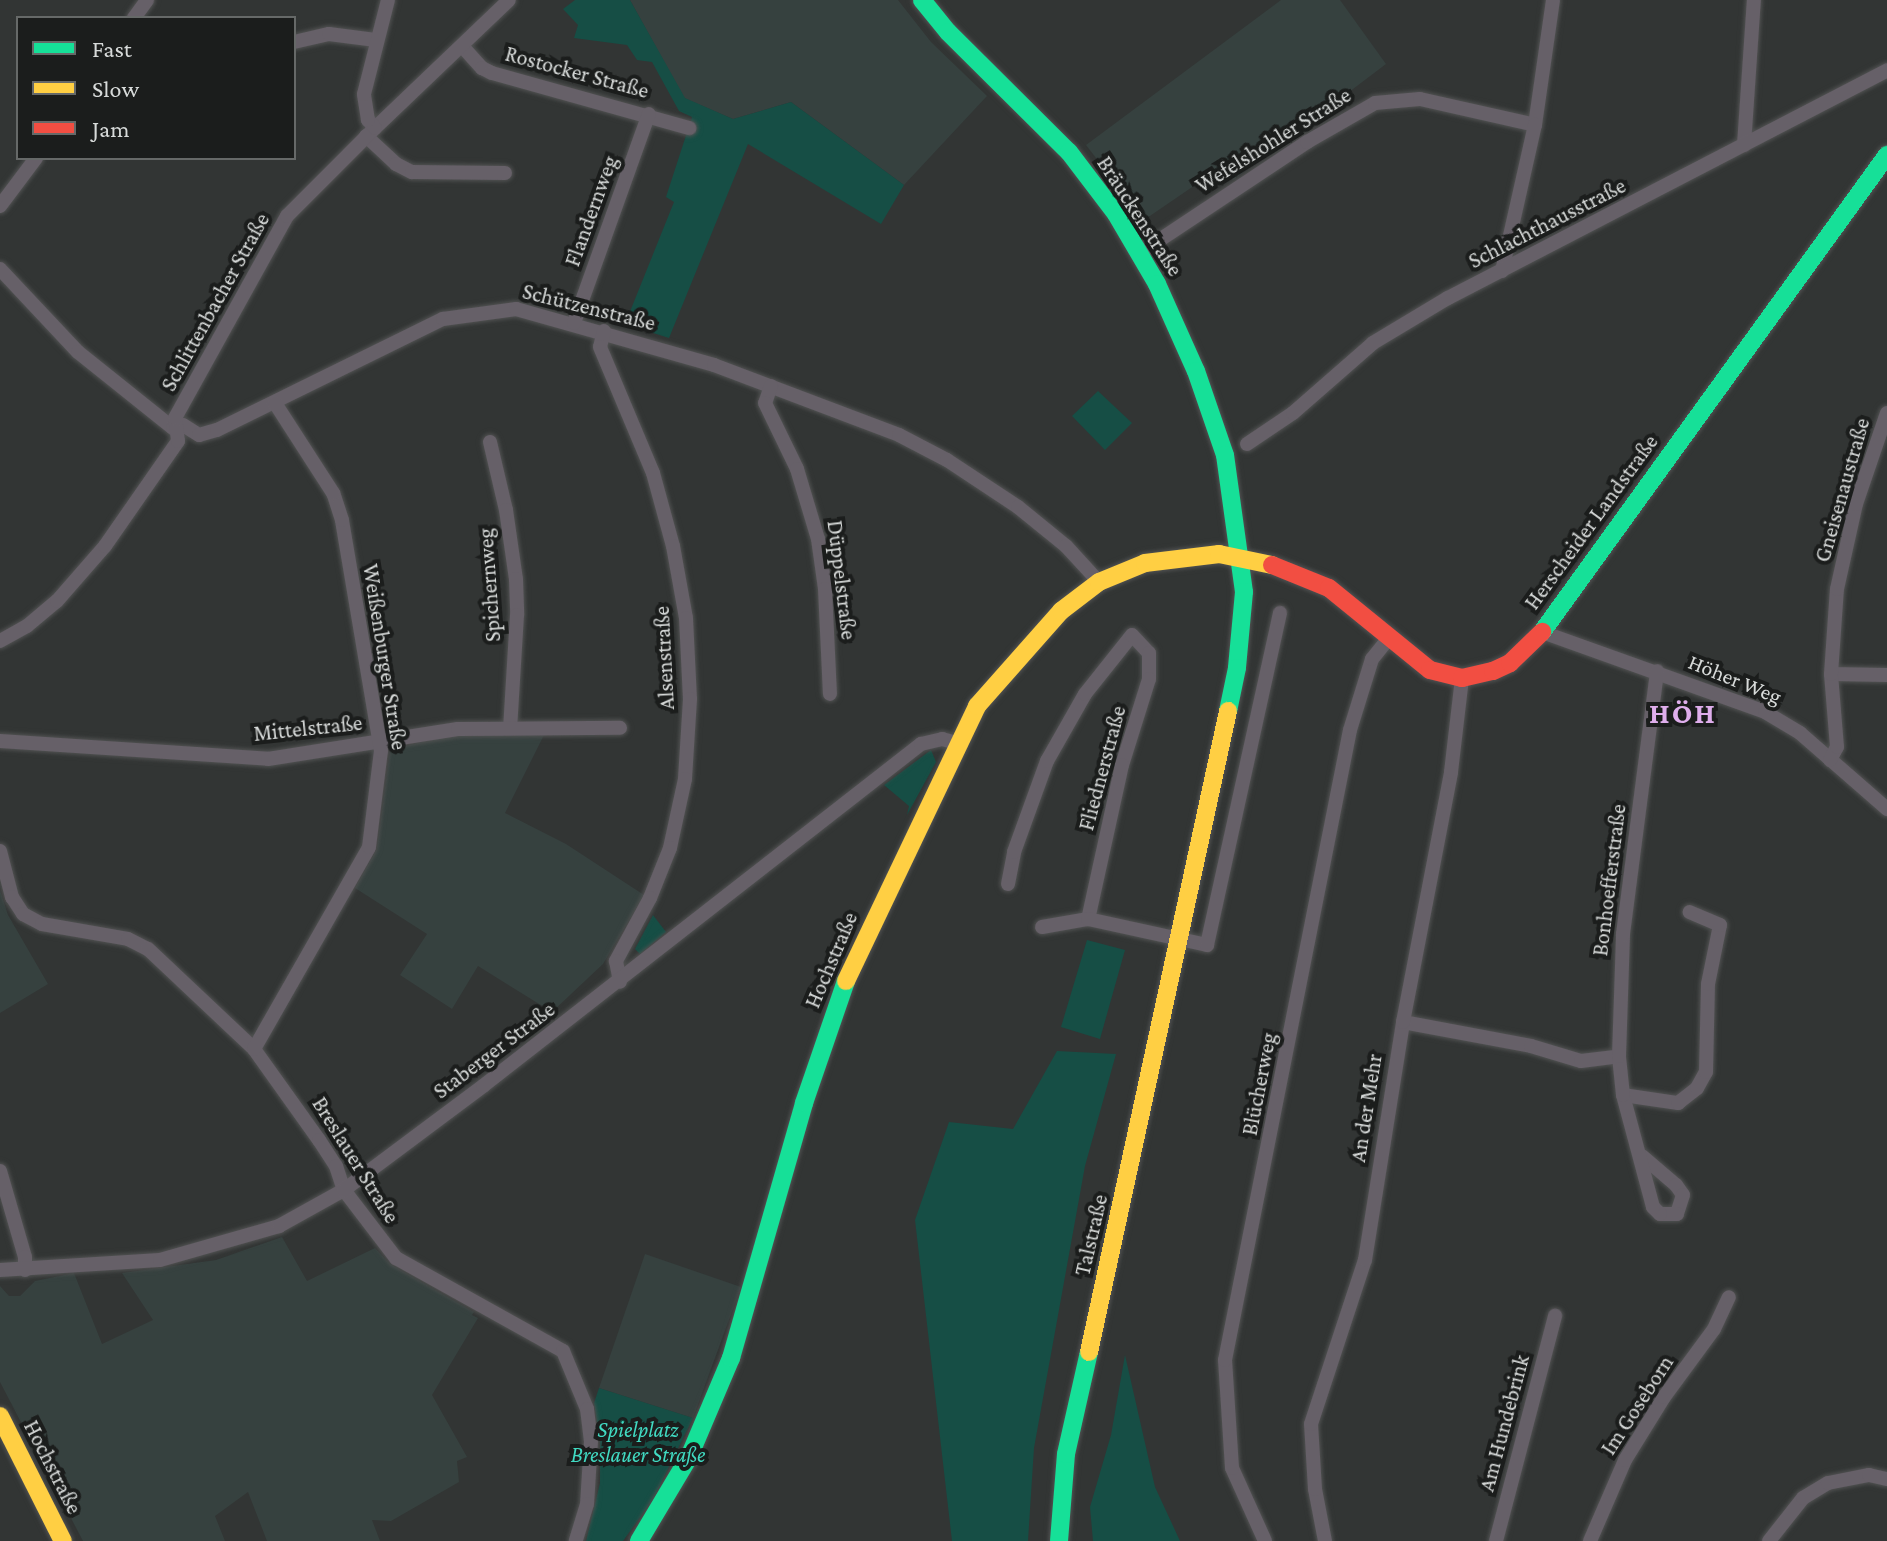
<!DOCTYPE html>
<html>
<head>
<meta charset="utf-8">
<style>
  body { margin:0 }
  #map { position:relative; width:1887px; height:1541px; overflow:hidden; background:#323534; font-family:"Crimson Pro",serif }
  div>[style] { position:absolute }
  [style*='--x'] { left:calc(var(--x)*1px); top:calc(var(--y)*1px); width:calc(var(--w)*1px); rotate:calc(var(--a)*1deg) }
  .built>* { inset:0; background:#36413f }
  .green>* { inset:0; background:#164e45 }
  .roads { filter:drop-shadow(0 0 2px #515252) drop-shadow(0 0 2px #515252) }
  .street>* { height:14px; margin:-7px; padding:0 7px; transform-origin:7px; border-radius:7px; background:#666068 }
  .fast>* { height:18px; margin:-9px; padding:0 9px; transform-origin:9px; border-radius:9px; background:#16e098 }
  .slow>* { height:18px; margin:-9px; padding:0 9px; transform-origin:9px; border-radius:9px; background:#ffcf43 }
  .jam>* { height:18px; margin:-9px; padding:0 9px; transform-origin:9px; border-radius:9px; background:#f24e42 }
  span { translate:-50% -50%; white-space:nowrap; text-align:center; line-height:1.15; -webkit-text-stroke:8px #1b1d1c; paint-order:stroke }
  .street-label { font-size:22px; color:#d7dad9 }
  .park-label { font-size:22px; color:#41dac2; font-style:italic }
  .district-label { font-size:30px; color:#dfaeec; font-weight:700; letter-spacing:2px }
  .legend { position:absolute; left:16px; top:16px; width:280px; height:144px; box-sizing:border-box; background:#1b1d1c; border:2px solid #666968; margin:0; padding:10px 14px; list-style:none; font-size:24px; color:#d7dad9 }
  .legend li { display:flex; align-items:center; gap:16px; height:40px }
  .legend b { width:40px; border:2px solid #666968 }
</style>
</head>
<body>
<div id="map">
  <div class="built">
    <i style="clip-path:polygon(630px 0,898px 0,931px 42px,987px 96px,904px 185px,791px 102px,733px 119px,684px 98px)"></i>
    <i style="clip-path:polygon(1281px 0,1340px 0,1386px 64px,1233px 180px,1223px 166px,1144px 220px,1086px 145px)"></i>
    <i style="clip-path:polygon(455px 734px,544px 735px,505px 813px,566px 844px,644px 895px,603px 964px,552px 1012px,478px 966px,452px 1009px,400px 975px,427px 934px,355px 888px,377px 849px,390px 750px)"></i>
    <i style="clip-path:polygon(0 890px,8px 915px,48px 984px,0 1013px)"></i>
    <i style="clip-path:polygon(282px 1237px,307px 1281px,375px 1248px,390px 1264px,474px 1312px,472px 1315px,478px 1318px,432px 1395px,467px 1457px,457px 1461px,459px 1482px,391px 1521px,372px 1520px,380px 1541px,267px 1541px,248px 1492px,215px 1516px,225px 1541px,83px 1541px,0 1382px,0 1286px,9px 1296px,20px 1296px,35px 1281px,74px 1273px,102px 1344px,153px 1320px,122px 1273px,216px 1260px)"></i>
    <i style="clip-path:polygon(645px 1254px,741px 1287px,693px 1418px,599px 1388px)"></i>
  </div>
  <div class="green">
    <i style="clip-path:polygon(575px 0,630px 0,685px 98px,733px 119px,791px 102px,904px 185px,881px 224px,748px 144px,669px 338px,625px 324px,674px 202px,666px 197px,692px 117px,679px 111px,652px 62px,637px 60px,627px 45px,574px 38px,578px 25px,563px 9px)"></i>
    <i style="clip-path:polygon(1098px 391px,1132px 423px,1105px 450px,1072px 416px)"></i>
    <i style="clip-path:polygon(931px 750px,936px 762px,907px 815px,909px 806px,884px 785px)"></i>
    <i style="clip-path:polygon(653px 915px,666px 932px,640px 954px,635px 949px)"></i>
    <i style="clip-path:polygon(1087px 940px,1125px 950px,1100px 1039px,1061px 1027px)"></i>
    <i style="clip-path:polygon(1057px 1051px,1116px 1054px,1085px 1166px,1034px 1448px,1028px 1541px,952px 1541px,915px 1220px,949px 1122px,1013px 1129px)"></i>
    <i style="clip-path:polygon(1125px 1355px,1155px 1487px,1180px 1541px,1093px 1541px,1090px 1507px,1111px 1435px)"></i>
    <i style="clip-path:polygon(599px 1388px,693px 1418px,653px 1499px,623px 1541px,586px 1541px,600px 1483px,600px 1442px,594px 1403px)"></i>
  </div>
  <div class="roads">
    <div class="street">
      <i style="--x:134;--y:18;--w:22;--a:-54"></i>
      <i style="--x:294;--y:42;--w:36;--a:-13"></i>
      <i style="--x:329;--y:34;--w:47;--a:7.3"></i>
      <i style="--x:462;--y:46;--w:30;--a:48"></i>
      <i style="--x:482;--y:68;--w:11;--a:27"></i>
      <i style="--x:492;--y:73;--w:205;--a:15.6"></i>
      <i style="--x:375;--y:128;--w:185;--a:-43.7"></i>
      <i style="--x:366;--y:136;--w:41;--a:43"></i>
      <i style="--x:396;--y:164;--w:18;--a:27"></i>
      <i style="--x:412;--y:172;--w:93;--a:0.6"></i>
      <i style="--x:1744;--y:145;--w:145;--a:-86.1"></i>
      <i style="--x:0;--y:206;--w:60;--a:-53.1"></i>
      <i style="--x:1140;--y:253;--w:201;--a:-33.6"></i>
      <i style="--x:1307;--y:142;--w:78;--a:-29.8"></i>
      <i style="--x:1375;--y:103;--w:45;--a:-5.1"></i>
      <i style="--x:1420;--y:99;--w:118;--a:12.7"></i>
      <i style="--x:1535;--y:125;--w:126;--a:-81.8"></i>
      <i style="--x:0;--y:269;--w:114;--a:46.8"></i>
      <i style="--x:78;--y:352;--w:122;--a:38.7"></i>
      <i style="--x:173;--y:428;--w:10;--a:-17"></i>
      <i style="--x:183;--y:425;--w:19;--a:32"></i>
      <i style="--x:199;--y:435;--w:19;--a:-16"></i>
      <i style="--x:217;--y:430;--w:252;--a:-26.2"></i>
      <i style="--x:443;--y:319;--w:74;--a:-7.8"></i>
      <i style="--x:516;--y:309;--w:206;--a:15.8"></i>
      <i style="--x:714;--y:365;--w:198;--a:20.7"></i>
      <i style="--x:899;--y:435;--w:54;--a:27.5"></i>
      <i style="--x:947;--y:460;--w:85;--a:33.5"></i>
      <i style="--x:1018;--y:507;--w:62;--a:39.1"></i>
      <i style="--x:1066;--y:546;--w:49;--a:47.5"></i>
      <i style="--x:1502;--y:271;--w:150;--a:-77.3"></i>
      <i style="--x:574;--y:323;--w:222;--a:-70.3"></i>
      <i style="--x:604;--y:331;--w:16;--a:104"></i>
      <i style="--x:600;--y:347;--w:137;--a:67.2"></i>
      <i style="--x:653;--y:473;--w:76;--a:74.7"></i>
      <i style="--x:673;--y:546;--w:73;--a:79.8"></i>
      <i style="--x:686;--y:618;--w:81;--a:87.2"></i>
      <i style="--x:690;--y:699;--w:80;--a:93.6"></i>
      <i style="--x:685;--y:779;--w:71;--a:102.3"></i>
      <i style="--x:670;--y:848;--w:54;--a:111.8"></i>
      <i style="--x:650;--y:898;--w:72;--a:118.4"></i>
      <i style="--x:616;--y:961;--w:21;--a:79"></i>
      <i style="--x:771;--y:386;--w:18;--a:109"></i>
      <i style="--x:765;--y:403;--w:73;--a:64.1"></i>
      <i style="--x:797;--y:469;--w:73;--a:73.3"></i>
      <i style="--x:818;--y:539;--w:50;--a:82"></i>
      <i style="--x:825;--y:589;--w:105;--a:87.3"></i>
      <i style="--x:490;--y:442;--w:70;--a:76.8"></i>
      <i style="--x:506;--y:510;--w:70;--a:81.8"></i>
      <i style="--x:516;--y:579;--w:36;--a:88"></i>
      <i style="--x:517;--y:615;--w:113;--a:93.5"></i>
      <i style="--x:1247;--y:444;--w:55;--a:-34"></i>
      <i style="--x:1293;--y:413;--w:106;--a:-41.2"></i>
      <i style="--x:1373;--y:343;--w:87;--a:-31"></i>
      <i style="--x:1448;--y:298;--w:495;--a:-27.4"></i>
      <i style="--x:1542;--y:632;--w:237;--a:19.7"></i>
      <i style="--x:1765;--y:712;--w:41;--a:31"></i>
      <i style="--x:1800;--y:733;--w:116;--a:41.1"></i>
      <i style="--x:0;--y:641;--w:31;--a:-29"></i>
      <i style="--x:27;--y:626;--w:39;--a:-40"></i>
      <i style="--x:57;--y:601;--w:73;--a:-48.9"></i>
      <i style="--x:105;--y:546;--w:128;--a:-55.2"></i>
      <i style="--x:178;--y:441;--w:23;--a:-97"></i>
      <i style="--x:175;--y:418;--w:231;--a:-61"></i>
      <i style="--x:287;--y:216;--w:124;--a:-45"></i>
      <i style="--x:375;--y:128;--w:11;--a:-131"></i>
      <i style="--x:368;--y:120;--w:26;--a:-99"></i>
      <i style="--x:364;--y:94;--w:97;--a:-75.7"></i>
      <i style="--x:1831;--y:674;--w:56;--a:1"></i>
      <i style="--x:0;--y:741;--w:269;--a:3.8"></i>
      <i style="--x:268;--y:759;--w:192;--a:-9"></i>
      <i style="--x:458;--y:729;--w:162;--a:-0.4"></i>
      <i style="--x:1830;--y:760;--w:15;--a:-62"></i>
      <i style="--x:1837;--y:747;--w:73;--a:-94.7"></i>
      <i style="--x:1831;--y:674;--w:85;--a:-86"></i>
      <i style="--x:1837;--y:589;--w:87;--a:-77.4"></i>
      <i style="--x:1856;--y:504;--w:96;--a:-71.2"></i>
      <i style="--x:0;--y:851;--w:48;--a:75.4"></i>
      <i style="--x:12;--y:897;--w:20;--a:57"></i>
      <i style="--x:23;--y:914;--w:21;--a:28"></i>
      <i style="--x:42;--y:924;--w:87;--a:9.9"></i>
      <i style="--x:128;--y:939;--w:22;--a:27"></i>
      <i style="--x:148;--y:949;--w:146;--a:43.3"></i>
      <i style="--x:254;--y:1049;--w:112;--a:54.5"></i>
      <i style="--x:319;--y:1140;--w:31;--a:57"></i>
      <i style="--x:336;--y:1166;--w:25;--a:72"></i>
      <i style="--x:344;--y:1190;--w:86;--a:52.6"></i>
      <i style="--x:396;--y:1258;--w:191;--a:29.1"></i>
      <i style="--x:563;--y:1351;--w:63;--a:67.5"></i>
      <i style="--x:587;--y:1409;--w:32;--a:83"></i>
      <i style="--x:591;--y:1441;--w:63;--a:93.6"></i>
      <i style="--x:587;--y:1504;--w:39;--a:107"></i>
      <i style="--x:1008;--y:884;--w:33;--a:-79"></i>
      <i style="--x:1014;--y:852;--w:97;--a:-70.1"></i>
      <i style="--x:1047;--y:761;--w:77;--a:-60.4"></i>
      <i style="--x:1085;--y:694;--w:75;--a:-51.5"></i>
      <i style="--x:1132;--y:635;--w:25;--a:47"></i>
      <i style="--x:1149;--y:653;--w:26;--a:90"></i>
      <i style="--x:1149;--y:679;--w:90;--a:107.4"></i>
      <i style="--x:1122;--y:765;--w:158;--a:102.4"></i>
      <i style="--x:1042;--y:927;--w:47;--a:-9.9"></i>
      <i style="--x:1088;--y:919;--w:122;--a:12.3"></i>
      <i style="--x:1207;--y:945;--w:340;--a:-77.6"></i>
      <i style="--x:1403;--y:1022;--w:130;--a:10.6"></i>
      <i style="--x:1531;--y:1046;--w:52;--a:16.7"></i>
      <i style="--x:1581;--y:1061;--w:38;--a:-7"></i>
      <i style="--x:254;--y:1049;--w:232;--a:-60.3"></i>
      <i style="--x:369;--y:847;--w:97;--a:-82.9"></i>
      <i style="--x:381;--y:751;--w:234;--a:-99.6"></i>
      <i style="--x:342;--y:520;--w:28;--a:-108"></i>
      <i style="--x:333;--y:493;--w:107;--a:-122.8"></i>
      <i style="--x:1623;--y:1095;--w:56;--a:8.3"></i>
      <i style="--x:1678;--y:1103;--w:24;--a:-38"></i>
      <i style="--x:1697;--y:1088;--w:18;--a:-61"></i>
      <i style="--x:1706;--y:1072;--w:88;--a:-88.7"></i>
      <i style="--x:1708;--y:984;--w:60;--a:-78.5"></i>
      <i style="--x:1720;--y:925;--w:33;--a:-157"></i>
      <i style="--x:1642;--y:1156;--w:45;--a:40.5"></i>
      <i style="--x:1676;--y:1185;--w:12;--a:55"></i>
      <i style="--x:1683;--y:1195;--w:20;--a:108"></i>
      <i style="--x:1677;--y:1214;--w:17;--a:180"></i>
      <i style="--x:1660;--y:1214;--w:10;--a:-135"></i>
      <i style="--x:1653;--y:1207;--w:116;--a:-105"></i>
      <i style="--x:1623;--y:1095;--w:39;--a:-96"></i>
      <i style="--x:1619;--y:1056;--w:122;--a:-88.1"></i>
      <i style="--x:1623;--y:934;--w:265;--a:-82.6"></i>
      <i style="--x:0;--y:1171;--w:90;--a:73.8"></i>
      <i style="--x:25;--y:1257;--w:13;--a:90"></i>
      <i style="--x:0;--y:1270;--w:160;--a:-3.6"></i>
      <i style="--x:160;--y:1260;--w:124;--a:-15.9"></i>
      <i style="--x:279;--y:1226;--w:74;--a:-29"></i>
      <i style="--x:344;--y:1190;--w:174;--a:-36.8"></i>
      <i style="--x:483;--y:1086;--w:556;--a:-37.98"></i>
      <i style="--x:921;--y:744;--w:22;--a:-13"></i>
      <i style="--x:942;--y:739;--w:16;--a:15"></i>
      <i style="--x:1265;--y:1541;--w:80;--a:-114.3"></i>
      <i style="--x:1232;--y:1468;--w:108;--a:-93.7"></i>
      <i style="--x:1225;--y:1360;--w:642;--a:-78.78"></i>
      <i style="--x:1350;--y:730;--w:74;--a:-72.8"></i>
      <i style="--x:1372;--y:659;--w:27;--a:-51"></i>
      <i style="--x:1325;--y:1541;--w:53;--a:-100.9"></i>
      <i style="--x:1315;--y:1489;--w:65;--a:-93.5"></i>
      <i style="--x:1311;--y:1424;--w:173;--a:-71.8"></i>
      <i style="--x:1365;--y:1260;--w:241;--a:-80.9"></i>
      <i style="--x:1403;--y:1022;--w:255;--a:-79.1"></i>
      <i style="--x:1451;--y:772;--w:95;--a:-83.3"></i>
      <i style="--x:1496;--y:1541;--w:233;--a:-75.3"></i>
      <i style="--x:1590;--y:1541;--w:88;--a:-66.6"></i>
      <i style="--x:1625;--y:1460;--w:74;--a:-58.2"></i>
      <i style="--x:1664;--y:1397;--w:84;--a:-53.7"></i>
      <i style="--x:1714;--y:1329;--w:35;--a:-65"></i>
      <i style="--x:1769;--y:1541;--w:55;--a:-51.7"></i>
      <i style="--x:1803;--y:1498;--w:29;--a:-31"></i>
      <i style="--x:1828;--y:1483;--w:42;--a:-11"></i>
      <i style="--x:1869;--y:1475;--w:18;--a:13"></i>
    </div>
    <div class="fast">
      <i style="--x:922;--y:0;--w:41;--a:50.9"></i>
      <i style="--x:948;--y:32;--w:170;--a:44.8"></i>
      <i style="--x:1069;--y:152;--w:78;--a:52.8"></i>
      <i style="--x:1116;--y:214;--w:81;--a:59.6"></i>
      <i style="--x:1157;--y:284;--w:95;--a:65.9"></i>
      <i style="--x:1196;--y:371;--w:89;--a:71"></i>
      <i style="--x:1225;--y:455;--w:138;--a:82.1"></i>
      <i style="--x:1244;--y:592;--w:76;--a:95.3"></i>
      <i style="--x:1237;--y:668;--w:44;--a:101.8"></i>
      <i style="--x:1542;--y:632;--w:589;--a:-54.12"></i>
      <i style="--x:639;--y:1541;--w:98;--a:-59.2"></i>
      <i style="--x:689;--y:1457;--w:108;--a:-67"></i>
      <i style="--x:731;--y:1358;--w:265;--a:-74"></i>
      <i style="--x:804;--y:1103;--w:129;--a:-71"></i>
      <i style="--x:1059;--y:1541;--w:87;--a:-85.4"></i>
      <i style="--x:1066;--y:1454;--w:105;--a:-77.3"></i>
    </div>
    <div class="slow">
      <i style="--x:846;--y:981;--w:305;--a:-64.5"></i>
      <i style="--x:977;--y:706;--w:127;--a:-48.5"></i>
      <i style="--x:1061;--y:611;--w:48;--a:-37.3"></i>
      <i style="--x:1099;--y:582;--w:50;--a:-22.4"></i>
      <i style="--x:1145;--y:563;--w:75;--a:-6.9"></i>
      <i style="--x:1219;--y:554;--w:54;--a:11.7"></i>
      <i style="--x:1089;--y:1352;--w:656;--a:-77.76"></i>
      <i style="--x:0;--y:1416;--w:140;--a:63.3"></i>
    </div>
    <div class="jam">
      <i style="--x:1272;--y:565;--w:61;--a:22"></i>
      <i style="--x:1329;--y:588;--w:130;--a:39.1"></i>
      <i style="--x:1430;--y:670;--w:33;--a:14"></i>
      <i style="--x:1462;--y:678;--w:32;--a:-13"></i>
      <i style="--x:1493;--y:671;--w:19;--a:-25"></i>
      <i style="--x:1510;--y:663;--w:45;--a:-44.1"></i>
    </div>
  </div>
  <div class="street-label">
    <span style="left:577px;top:72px;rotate:15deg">Rostocker Straße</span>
    <span style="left:1273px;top:140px;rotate:-32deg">Wefelshohler Straße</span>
    <span style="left:591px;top:211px;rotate:-70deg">Flandernweg</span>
    <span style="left:1140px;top:216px;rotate:57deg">Bräuckenstraße</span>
    <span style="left:1547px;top:223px;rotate:-27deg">Schlachthausstraße</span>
    <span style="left:215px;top:302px;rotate:-61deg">Schlittenbacher Straße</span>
    <span style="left:589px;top:307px;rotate:14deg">Schützenstraße</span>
    <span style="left:1842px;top:490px;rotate:-74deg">Gneisenaustraße</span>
    <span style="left:1591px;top:522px;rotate:-54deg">Herscheider Landstraße</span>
    <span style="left:842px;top:580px;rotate:83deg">Düppelstraße</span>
    <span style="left:489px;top:585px;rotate:-94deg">Spichernweg</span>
    <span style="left:385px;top:657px;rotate:81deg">Weißenburger Straße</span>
    <span style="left:664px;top:658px;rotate:-93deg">Alsenstraße</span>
    <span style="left:1735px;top:679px;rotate:22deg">Höher Weg</span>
    <span style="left:308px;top:728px;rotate:-6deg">Mittelstraße</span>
    <span style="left:1102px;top:768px;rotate:-75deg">Fliednerstraße</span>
    <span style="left:1609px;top:880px;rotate:-83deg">Bonhoefferstraße</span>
    <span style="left:831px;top:960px;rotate:-67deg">Hochstraße</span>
    <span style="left:494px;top:1050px;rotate:-37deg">Staberger Straße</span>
    <span style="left:1259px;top:1084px;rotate:-79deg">Blücherweg</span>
    <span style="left:1366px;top:1108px;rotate:-81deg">An der Mehr</span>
    <span style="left:356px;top:1160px;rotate:58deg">Breslauer Straße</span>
    <span style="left:1091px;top:1235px;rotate:-77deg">Talstraße</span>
    <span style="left:1637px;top:1405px;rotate:-57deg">Im Goseborn</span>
    <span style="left:1504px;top:1423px;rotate:-75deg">Am Hundebrink</span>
    <span style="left:53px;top:1467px;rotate:63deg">Hochstraße</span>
  </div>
  <div class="park-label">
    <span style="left:638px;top:1442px">Spielplatz<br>Breslauer Straße</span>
  </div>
  <div class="district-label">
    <span style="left:1683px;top:713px">HÖH</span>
  </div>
  <ul class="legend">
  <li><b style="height:10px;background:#16e098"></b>Fast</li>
  <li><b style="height:10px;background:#ffcf43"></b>Slow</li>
  <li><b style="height:10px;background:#f24e42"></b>Jam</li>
  </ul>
</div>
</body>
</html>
